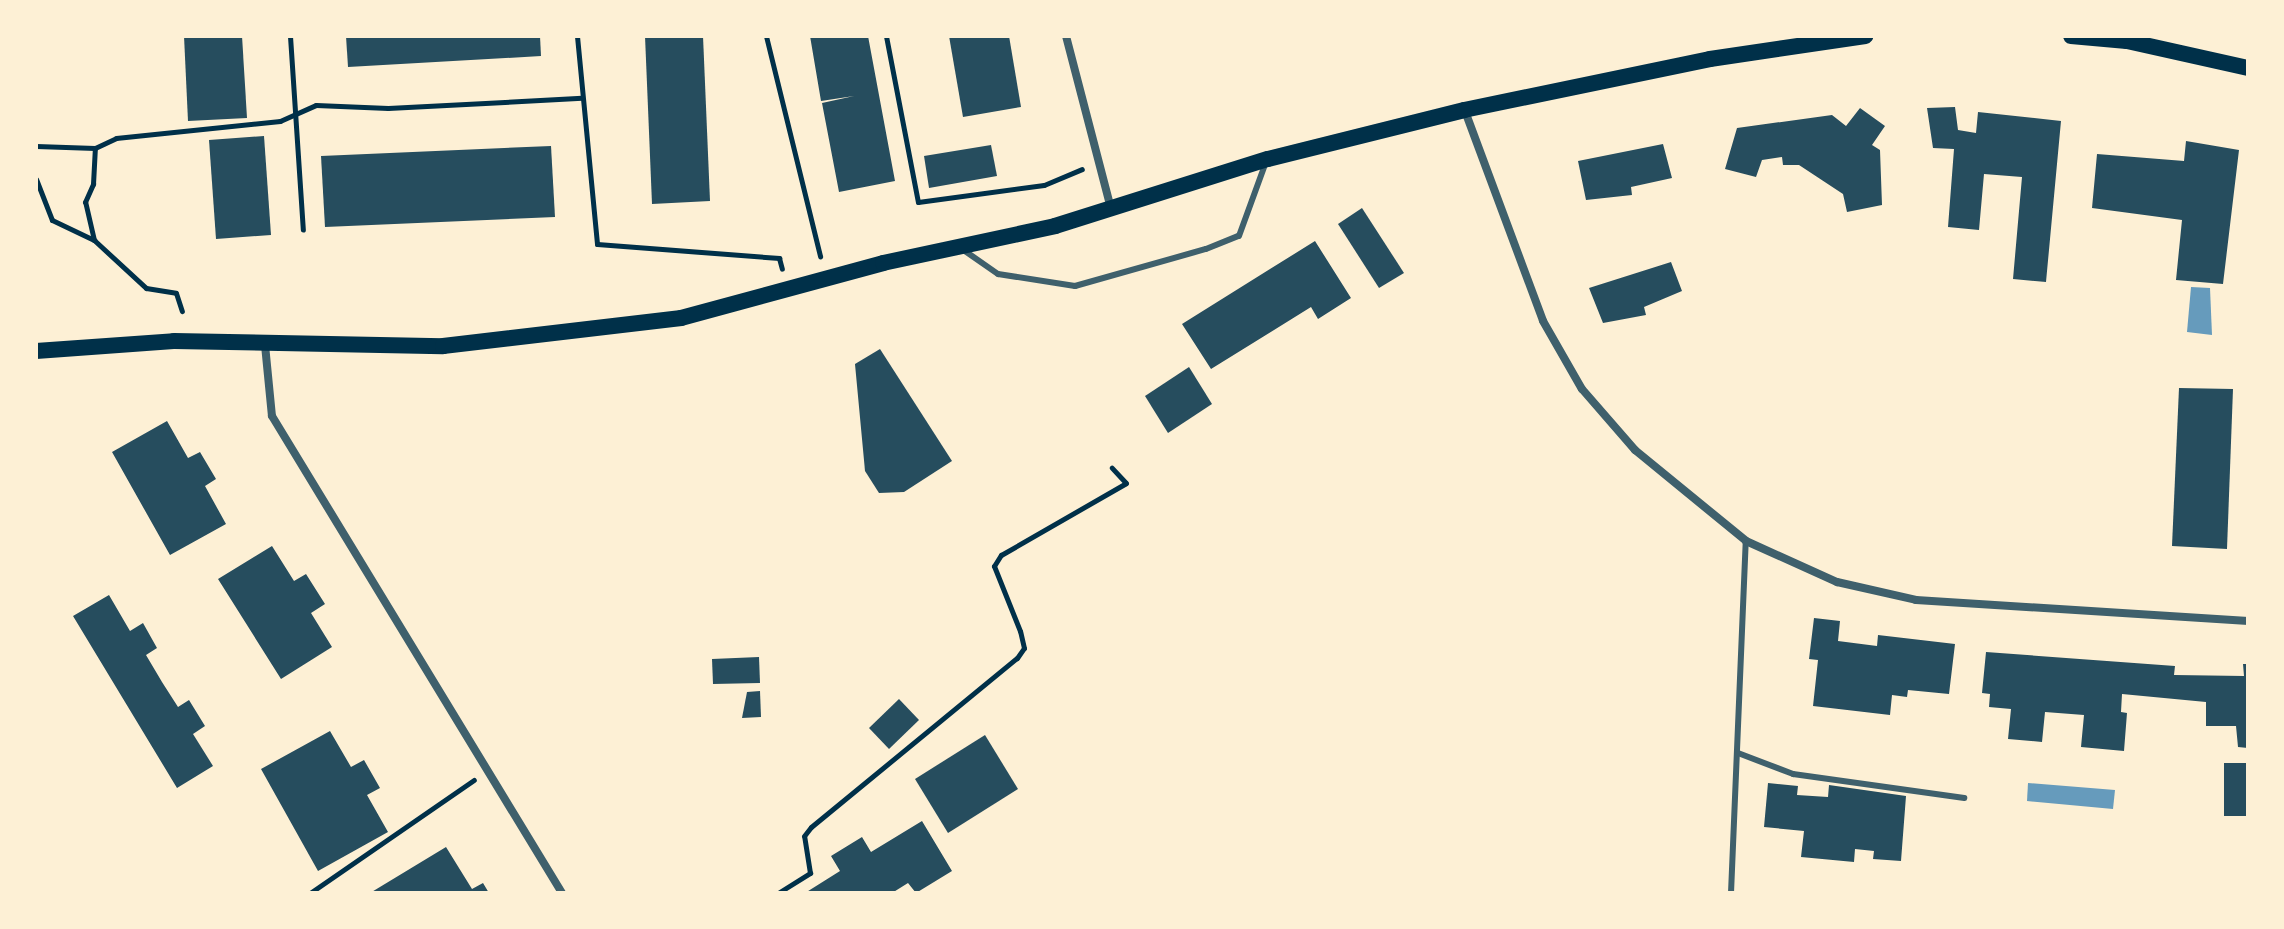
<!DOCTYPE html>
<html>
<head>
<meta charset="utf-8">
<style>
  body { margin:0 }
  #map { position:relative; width:2284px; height:929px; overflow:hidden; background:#fdf0d5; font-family:Barlow,sans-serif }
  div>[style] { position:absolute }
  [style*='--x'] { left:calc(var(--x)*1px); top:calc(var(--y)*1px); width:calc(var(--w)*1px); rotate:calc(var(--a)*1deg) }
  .water>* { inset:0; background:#669bbc }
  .building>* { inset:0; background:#264d5e }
  .path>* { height:5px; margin:-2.5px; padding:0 2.5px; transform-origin:2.5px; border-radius:2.5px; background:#003049 }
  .service>* { height:6px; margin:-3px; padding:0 3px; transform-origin:3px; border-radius:3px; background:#3f606c }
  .minor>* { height:8px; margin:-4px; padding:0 4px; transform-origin:4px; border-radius:4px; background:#3f606c }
  .secondary>* { height:16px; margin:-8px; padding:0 8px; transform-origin:8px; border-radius:8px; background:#003049 }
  span { translate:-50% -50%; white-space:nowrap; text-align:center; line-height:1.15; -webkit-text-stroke:6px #fdf0d5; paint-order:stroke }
  .frame { position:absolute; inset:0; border:38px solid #fdf0d5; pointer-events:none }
</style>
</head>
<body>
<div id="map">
  <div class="water">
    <i style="clip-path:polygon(2191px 287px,2210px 288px,2212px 335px,2187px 332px)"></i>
    <i style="clip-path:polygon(2028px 783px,2115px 790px,2113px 809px,2027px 801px)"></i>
  </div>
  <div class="building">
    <i style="clip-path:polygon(184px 36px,242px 36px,247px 118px,188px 121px)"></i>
    <i style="clip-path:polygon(346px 36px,540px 36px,541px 56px,348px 67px)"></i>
    <i style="clip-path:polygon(645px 36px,703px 36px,710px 201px,652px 204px)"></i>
    <i style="clip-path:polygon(810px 36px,868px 36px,895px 181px,839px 192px,822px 103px,854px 96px,821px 101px)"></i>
    <i style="clip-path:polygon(949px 36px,1009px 36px,1021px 107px,963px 117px)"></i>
    <i style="clip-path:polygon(1955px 107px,1958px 130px,1976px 133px,1978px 112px,2061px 121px,2046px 282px,2013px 279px,2022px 177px,1984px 174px,1979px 230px,1948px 227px,1954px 149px,1933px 148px,1927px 108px)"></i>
    <i style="clip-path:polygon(1860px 108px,1885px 126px,1872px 145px,1880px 150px,1882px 205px,1847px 212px,1843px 194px,1799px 165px,1783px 165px,1782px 157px,1762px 160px,1756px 177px,1725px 169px,1737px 128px,1832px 115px,1846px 126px)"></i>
    <i style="clip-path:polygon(264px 136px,271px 235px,216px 239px,209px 140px)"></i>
    <i style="clip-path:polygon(2186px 141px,2239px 150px,2223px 284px,2176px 280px,2182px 220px,2092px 208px,2097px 154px,2184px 161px)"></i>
    <i style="clip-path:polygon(1663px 144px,1672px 178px,1631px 187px,1632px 195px,1586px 200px,1578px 161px)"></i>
    <i style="clip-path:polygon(991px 145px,997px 176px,929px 188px,924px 156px)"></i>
    <i style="clip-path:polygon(551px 146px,555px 217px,325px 227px,321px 156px)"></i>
    <i style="clip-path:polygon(1362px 208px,1404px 273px,1379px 288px,1338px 224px)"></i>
    <i style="clip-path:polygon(1315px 241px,1351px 298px,1318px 319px,1311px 307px,1211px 369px,1182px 324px)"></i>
    <i style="clip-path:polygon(1671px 262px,1682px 291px,1644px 307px,1646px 315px,1603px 323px,1589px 288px)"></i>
    <i style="clip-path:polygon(880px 349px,952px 461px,904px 492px,879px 493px,865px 471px,855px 364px)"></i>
    <i style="clip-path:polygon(1189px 367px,1212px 404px,1168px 433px,1145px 396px)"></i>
    <i style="clip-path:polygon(2179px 388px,2233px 389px,2227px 549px,2172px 546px)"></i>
    <i style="clip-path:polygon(167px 421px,188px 458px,200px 452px,216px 479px,205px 486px,226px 524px,170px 555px,112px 452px)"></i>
    <i style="clip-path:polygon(272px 546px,294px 581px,306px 574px,325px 604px,311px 613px,332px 647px,281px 679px,218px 579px)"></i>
    <i style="clip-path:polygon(109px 595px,130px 631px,143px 623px,157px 648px,146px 655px,162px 682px,178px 707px,189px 700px,205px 726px,193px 734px,213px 766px,177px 788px,73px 616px)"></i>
    <i style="clip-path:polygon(1814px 618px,1840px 621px,1838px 641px,1877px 646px,1878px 635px,1955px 644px,1949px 694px,1908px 690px,1907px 697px,1892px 695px,1890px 715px,1813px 706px,1818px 660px,1809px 659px)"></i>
    <i style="clip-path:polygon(1986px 652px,2175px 666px,2174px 675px,2244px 676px,2243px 664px,2248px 664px,2248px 748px,2238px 747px,2236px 726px,2206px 726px,2206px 702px,2122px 694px,2121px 712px,2127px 713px,2124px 751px,2081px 747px,2084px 715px,2045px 712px,2042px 742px,2008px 739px,2011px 709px,1989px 707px,1990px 694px,1982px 693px)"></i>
    <i style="clip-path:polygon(759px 657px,760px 683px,713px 684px,712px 659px)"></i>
    <i style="clip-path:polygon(760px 691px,761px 717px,742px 718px,747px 692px)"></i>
    <i style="clip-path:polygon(899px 699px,919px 720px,889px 749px,869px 728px)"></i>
    <i style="clip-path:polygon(330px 731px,351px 767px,364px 760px,380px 788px,367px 795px,388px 832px,318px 871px,261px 769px)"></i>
    <i style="clip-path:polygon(985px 735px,1018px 789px,948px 833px,915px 779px)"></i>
    <i style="clip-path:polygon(2224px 763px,2248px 763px,2248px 816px,2224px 816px)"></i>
    <i style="clip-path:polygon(1768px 783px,1798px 786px,1797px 795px,1828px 797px,1829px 785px,1906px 796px,1901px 861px,1873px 859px,1874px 851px,1855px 849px,1854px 862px,1801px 857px,1804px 831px,1764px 827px)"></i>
    <i style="clip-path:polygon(922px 821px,952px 871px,916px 893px,908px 883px,892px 893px,805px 893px,840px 871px,831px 856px,862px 837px,871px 852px)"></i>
    <i style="clip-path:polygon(446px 847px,472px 889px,483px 883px,489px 893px,370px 893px)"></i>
  </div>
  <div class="path">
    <i style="--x:290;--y:36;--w:194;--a:86.2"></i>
    <i style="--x:577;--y:36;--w:209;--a:84.5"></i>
    <i style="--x:597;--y:244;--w:183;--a:4.4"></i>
    <i style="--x:779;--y:258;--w:11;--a:75"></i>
    <i style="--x:766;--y:36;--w:227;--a:76.2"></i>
    <i style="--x:886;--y:36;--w:169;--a:79.1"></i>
    <i style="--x:918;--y:202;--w:127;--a:-7.7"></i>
    <i style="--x:1044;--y:185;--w:41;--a:-22.8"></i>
    <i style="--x:36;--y:146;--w:59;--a:1.9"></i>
    <i style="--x:95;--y:148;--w:23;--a:-25"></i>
    <i style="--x:116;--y:138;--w:165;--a:-5.9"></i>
    <i style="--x:280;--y:121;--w:39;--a:-24"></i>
    <i style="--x:316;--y:105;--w:72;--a:2.4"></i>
    <i style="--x:388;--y:108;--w:194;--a:-3"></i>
    <i style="--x:36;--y:179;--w:44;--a:68.7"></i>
    <i style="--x:52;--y:220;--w:47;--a:25.5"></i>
    <i style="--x:94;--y:240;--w:39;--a:-103"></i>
    <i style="--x:85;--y:202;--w:20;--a:-66"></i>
    <i style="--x:93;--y:184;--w:36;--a:-87"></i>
    <i style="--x:94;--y:240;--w:71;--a:42.7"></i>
    <i style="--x:146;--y:288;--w:30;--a:9"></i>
    <i style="--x:176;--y:293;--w:19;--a:72"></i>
    <i style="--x:310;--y:893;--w:199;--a:-34.6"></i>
    <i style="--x:778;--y:893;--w:38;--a:-32"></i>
    <i style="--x:810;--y:873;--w:37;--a:-99"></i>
    <i style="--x:804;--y:836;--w:11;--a:-52"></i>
    <i style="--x:811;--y:827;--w:266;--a:-39.4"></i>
    <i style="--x:1017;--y:658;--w:12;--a:-55"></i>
    <i style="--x:1024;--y:648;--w:17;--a:-103"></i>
    <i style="--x:1020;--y:631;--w:70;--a:-111.8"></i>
    <i style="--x:994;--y:566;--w:13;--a:-58"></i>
    <i style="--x:1001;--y:555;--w:144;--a:-29.9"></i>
    <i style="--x:1126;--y:483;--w:21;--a:-133"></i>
  </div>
  <div class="service">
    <i style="--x:962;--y:249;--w:44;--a:34.8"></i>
    <i style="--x:998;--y:274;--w:78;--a:8.9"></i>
    <i style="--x:1075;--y:286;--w:136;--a:-15.8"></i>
    <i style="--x:1206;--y:249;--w:35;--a:-22"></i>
    <i style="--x:1239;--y:236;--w:79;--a:-70"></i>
    <i style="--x:1738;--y:753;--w:59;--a:20.9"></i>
    <i style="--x:1793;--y:774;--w:173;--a:8"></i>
    <i style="--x:1731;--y:893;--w:352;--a:-87.6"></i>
  </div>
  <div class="minor">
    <i style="--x:1066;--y:36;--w:175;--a:75.4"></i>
    <i style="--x:1465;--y:111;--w:224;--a:69.6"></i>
    <i style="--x:1543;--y:321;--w:78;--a:60.2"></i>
    <i style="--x:1582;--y:389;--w:81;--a:49"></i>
    <i style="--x:1635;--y:450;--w:144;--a:39.3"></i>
    <i style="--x:1746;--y:541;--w:100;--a:24.3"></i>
    <i style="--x:1837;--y:582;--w:81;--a:12.8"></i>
    <i style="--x:1916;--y:600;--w:333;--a:3.6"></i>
    <i style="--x:265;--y:345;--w:71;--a:84.4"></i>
    <i style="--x:272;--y:416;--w:558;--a:58.7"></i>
  </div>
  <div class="secondary">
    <i style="--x:2071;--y:36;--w:56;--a:5.1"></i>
    <i style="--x:2127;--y:41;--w:124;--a:12.6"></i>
    <i style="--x:36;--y:351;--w:138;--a:-4.1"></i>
    <i style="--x:174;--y:341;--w:269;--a:1.1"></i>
    <i style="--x:443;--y:346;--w:240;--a:-6.7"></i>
    <i style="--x:681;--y:318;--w:209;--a:-15.2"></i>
    <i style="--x:883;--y:263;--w:176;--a:-12.1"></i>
    <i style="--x:1055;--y:226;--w:223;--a:-17.5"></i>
    <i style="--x:1268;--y:159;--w:202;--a:-14"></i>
    <i style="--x:1464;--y:110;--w:251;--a:-11.7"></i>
    <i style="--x:1710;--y:59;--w:157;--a:-8.4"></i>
  </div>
  <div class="frame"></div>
</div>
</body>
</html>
